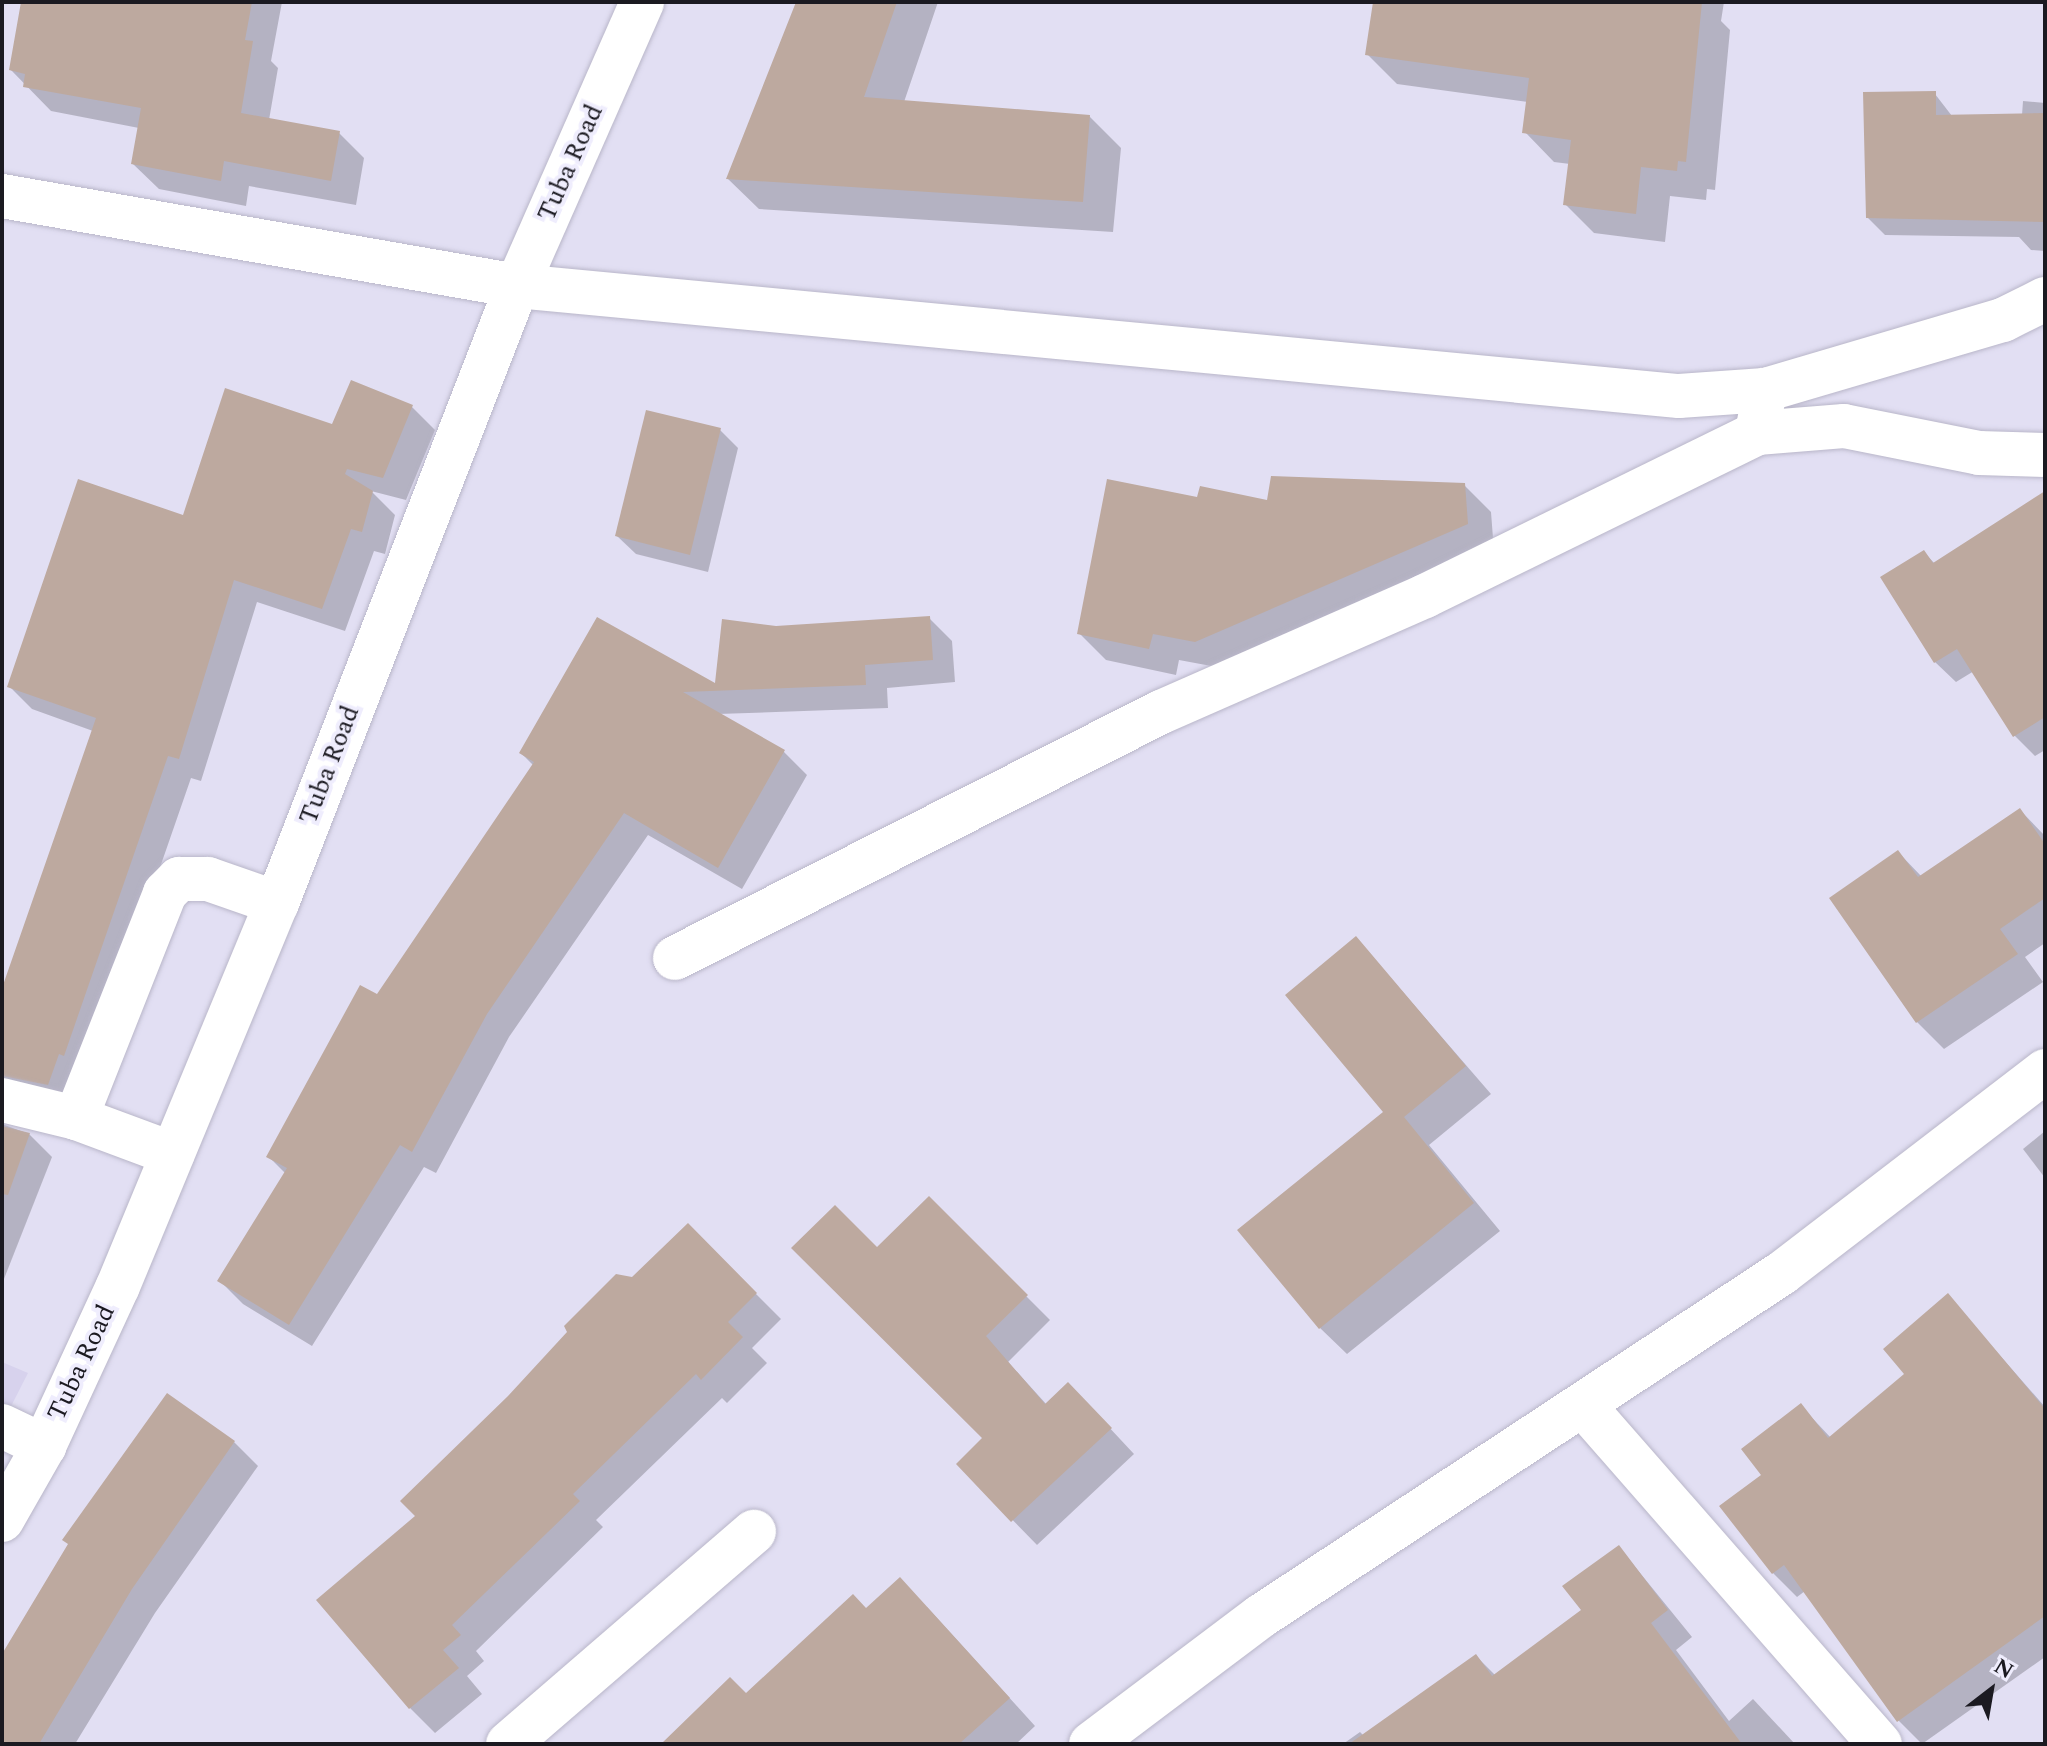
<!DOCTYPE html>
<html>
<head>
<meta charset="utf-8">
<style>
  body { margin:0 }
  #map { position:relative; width:2047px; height:1746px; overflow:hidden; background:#e2dff3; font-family:Spectral,serif }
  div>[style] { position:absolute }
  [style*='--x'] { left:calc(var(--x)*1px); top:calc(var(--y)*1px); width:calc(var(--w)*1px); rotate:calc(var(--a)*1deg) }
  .built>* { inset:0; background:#d7d2ed }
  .shadow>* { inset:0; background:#0003 }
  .building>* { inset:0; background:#bda99f }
  .roads { filter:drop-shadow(0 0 2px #b9b6c9) drop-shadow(0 0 2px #b9b6c9) }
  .minor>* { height:44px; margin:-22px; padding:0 22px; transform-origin:22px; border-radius:22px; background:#fff }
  span { translate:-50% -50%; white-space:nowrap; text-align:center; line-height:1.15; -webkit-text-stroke:8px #efedfd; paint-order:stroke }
  .street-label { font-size:26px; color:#1b1a21 }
  .frame { position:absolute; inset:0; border:4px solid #1b1a21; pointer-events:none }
  .north { position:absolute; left:1951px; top:1650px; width:80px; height:80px; -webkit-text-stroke:6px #efedfd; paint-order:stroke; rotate:31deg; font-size:22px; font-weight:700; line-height:32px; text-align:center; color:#1b1a21 }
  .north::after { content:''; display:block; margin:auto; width:28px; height:36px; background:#1b1a21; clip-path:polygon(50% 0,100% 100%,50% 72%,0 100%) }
</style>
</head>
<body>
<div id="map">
  <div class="built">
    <i style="clip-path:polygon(2px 1362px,28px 1373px,2px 1424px)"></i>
  </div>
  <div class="shadow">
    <i style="clip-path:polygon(23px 2px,282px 2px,271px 61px,278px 68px,269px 120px,339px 133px,364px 158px,356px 205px,249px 186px,246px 206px,159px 189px,133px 164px,139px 128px,51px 111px,11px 70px)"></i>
    <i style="clip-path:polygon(798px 2px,938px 2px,904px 102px,1089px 116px,1121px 148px,1113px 232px,759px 209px,728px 179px)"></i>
    <i style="clip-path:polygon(1375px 2px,1724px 2px,1721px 21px,1730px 30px,1715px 190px,1707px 189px,1706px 200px,1670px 196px,1665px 242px,1594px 233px,1565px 204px,1570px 164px,1554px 162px,1525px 132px,1528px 102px,1397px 84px,1367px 54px)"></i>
    <i style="clip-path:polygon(1935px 94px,1952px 116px,2022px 115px,2023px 101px,2045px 103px,2045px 251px,2031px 250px,2019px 237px,1885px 235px,1868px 218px)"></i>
    <i style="clip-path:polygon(412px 407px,435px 430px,406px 500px,371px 491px,395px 515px,385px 554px,374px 551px,345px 631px,257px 602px,201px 781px,191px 778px,87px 1078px,70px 1107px,2px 1115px,2px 994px,93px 731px,32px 709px,9px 686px,184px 518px,333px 426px)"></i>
    <i style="clip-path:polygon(720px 430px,738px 448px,708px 572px,636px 554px,617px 536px)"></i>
    <i style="clip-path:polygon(1464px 485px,1491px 512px,1494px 551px,1222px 668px,1179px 660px,1176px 675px,1106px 660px,1079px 633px,1269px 502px)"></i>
    <i style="clip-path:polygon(2045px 493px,2045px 750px,2035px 756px,2015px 736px,1974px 671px,1956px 682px,1935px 662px,1924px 552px,1935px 564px)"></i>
    <i style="clip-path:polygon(929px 618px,952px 641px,955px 682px,887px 688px,888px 708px,718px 714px,784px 752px,807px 775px,742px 889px,648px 835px,509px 1037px,436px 1173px,424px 1167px,312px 1346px,243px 1304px,220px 1281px,286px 1174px,269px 1157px,534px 766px,521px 753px,598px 619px,717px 687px,775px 628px)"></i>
    <i style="clip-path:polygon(2020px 810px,2045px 836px,2045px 943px,2025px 957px,2043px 982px,1944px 1049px,1917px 1022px,1832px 898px,1898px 852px,1922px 877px)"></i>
    <i style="clip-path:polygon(1356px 938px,1491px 1094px,1429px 1145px,1500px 1231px,1347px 1354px,1320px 1328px,1386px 1112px)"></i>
    <i style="clip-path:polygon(2px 1124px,29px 1134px,52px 1157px,2px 1284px)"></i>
    <i style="clip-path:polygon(2045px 1131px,2045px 1178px,2023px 1149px)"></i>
    <i style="clip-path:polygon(929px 1199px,1050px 1320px,1008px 1362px,1047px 1405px,1092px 1409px,1134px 1454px,1037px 1545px,958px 1464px,985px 1438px,877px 1250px)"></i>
    <i style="clip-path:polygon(688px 1226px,781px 1319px,752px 1348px,767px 1363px,727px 1403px,722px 1398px,596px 1520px,603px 1527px,476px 1651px,484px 1661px,467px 1676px,482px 1694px,435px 1733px,410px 1708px,418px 1516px)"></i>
    <i style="clip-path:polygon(1948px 1296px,2045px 1407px,2045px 1657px,1922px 1744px,1898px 1720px,1805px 1591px,1797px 1597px,1773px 1573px,1764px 1475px,1801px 1406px,1831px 1438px,1906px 1374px)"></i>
    <i style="clip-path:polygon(234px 1442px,258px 1466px,155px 1613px,75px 1744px,2px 1744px,2px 1658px)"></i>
    <i style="clip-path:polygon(1619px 1547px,1692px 1637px,1676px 1650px,1729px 1721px,1753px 1699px,1795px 1744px,1343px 1744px,1360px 1732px,1364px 1736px,1476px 1656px,1496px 1676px,1583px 1611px)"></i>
    <i style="clip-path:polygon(927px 1607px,1035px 1726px,1016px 1744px,664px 1744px,746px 1695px,867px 1611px)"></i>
  </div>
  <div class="building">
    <i style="clip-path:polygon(21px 2px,252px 2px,245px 40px,253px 41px,241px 113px,340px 131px,331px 181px,224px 161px,221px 181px,131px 164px,141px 108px,23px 87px,25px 74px,9px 70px)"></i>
    <i style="clip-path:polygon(796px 2px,897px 2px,864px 97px,1090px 115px,1083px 202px,726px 179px)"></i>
    <i style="clip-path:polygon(1373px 2px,1702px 2px,1686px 162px,1678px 161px,1677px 171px,1641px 167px,1636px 214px,1563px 205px,1571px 140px,1522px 133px,1529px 78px,1365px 55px)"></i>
    <i style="clip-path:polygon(1936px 91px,1936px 115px,2045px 113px,2045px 222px,1866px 218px,1863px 92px)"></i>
    <i style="clip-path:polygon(351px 380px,413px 405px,383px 478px,347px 469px,345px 474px,373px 491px,362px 532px,351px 529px,322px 609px,234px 580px,179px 759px,168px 756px,64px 1056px,59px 1054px,48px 1085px,2px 1076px,2px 988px,96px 718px,7px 687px,78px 479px,183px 515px,225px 388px,332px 424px)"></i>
    <i style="clip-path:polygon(646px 410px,721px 428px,690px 555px,615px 536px)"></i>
    <i style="clip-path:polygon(1271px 476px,1465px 483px,1468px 524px,1195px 642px,1153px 634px,1149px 649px,1077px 634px,1107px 479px,1197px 497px,1200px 486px,1267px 500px)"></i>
    <i style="clip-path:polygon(2045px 491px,2045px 717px,2013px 737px,1957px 649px,1934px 663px,1880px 577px,1924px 550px,1933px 563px)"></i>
    <i style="clip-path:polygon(930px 616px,933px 660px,865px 665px,866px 685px,683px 692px,785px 750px,718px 868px,624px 813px,487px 1014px,412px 1152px,400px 1145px,289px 1325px,217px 1281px,287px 1168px,266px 1157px,360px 985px,377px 994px,534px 762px,519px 753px,597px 617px,715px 683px,722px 619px,776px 626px)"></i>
    <i style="clip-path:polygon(2020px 808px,2045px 844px,2045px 898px,2000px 929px,2018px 954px,1916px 1023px,1829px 898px,1898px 850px,1918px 877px)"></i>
    <i style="clip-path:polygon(1356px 936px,1466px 1066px,1404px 1117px,1474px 1203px,1319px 1329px,1237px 1230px,1383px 1112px,1285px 995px)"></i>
    <i style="clip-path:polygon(2px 1126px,30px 1133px,8px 1195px,2px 1194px)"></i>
    <i style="clip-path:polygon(929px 1196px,1028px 1295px,986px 1336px,1045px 1404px,1068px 1382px,1112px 1428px,1011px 1522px,956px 1464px,982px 1438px,791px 1248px,835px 1205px,877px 1247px)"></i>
    <i style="clip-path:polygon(688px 1223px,757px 1293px,728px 1322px,743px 1337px,701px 1380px,696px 1374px,573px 1494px,580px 1501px,452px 1625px,461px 1635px,443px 1650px,459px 1668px,409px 1709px,316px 1600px,415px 1516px,400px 1501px,508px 1396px,567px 1332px,564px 1326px,616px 1274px,632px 1277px)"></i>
    <i style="clip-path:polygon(1948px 1293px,2045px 1409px,2045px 1616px,1897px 1722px,1784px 1565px,1772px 1574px,1719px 1506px,1761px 1475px,1741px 1449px,1801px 1403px,1828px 1438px,1904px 1374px,1883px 1349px)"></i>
    <i style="clip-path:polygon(167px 1393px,235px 1441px,132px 1589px,39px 1744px,2px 1744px,2px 1654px,68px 1544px,62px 1540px)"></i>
    <i style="clip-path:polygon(1619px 1545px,1668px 1610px,1651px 1623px,1742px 1744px,1349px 1744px,1476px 1654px,1492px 1676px,1581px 1610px,1562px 1586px)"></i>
    <i style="clip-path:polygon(900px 1577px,1010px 1698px,959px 1744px,661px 1744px,730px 1677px,746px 1693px,853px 1594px,866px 1608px)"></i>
  </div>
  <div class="roads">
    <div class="minor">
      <i style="--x:2;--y:196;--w:523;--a:9.91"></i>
      <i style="--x:517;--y:286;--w:1167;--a:5.41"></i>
      <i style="--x:1679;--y:396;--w:86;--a:-4"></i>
      <i style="--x:1765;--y:390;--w:248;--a:-16.4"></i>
      <i style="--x:2003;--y:320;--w:47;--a:-26.6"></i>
      <i style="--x:1757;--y:433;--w:87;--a:-4.6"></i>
      <i style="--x:1844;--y:426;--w:138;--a:11.3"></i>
      <i style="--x:1979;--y:453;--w:66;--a:1.7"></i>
      <i style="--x:675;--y:958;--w:545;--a:-26.85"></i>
      <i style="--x:1161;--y:712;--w:288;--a:-23.7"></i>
      <i style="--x:1425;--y:596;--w:370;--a:-26.1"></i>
      <i style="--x:1757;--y:433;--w:44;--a:-79.5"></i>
      <i style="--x:2;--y:1100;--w:76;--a:13.7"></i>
      <i style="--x:76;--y:1118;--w:103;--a:20.4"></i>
      <i style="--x:76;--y:1118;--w:242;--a:-68.4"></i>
      <i style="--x:165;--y:893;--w:20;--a:-45"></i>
      <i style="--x:179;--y:879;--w:29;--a:0"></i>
      <i style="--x:208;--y:879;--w:73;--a:19.2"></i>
      <i style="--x:1583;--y:1405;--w:451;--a:48.8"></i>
      <i style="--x:2;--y:1426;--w:47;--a:25.5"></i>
      <i style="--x:2;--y:1520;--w:85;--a:-60.4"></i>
      <i style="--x:44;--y:1446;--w:176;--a:-65.2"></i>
      <i style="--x:118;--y:1286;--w:415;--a:-67.5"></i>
      <i style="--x:277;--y:903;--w:662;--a:-68.75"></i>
      <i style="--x:517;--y:286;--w:310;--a:-66.2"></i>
      <i style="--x:508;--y:1744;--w:325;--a:-40.8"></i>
      <i style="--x:1091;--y:1744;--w:213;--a:-37"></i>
      <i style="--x:1261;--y:1616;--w:624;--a:-33.36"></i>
      <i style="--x:1782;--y:1273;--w:332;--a:-37.5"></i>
    </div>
  </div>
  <div class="street-label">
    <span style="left:571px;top:163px;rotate:-66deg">Tuba Road</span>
    <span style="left:330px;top:765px;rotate:-69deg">Tuba Road</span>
    <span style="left:82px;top:1363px;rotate:-65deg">Tuba Road</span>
  </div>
  <div class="frame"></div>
  <div class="north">N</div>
</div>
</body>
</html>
